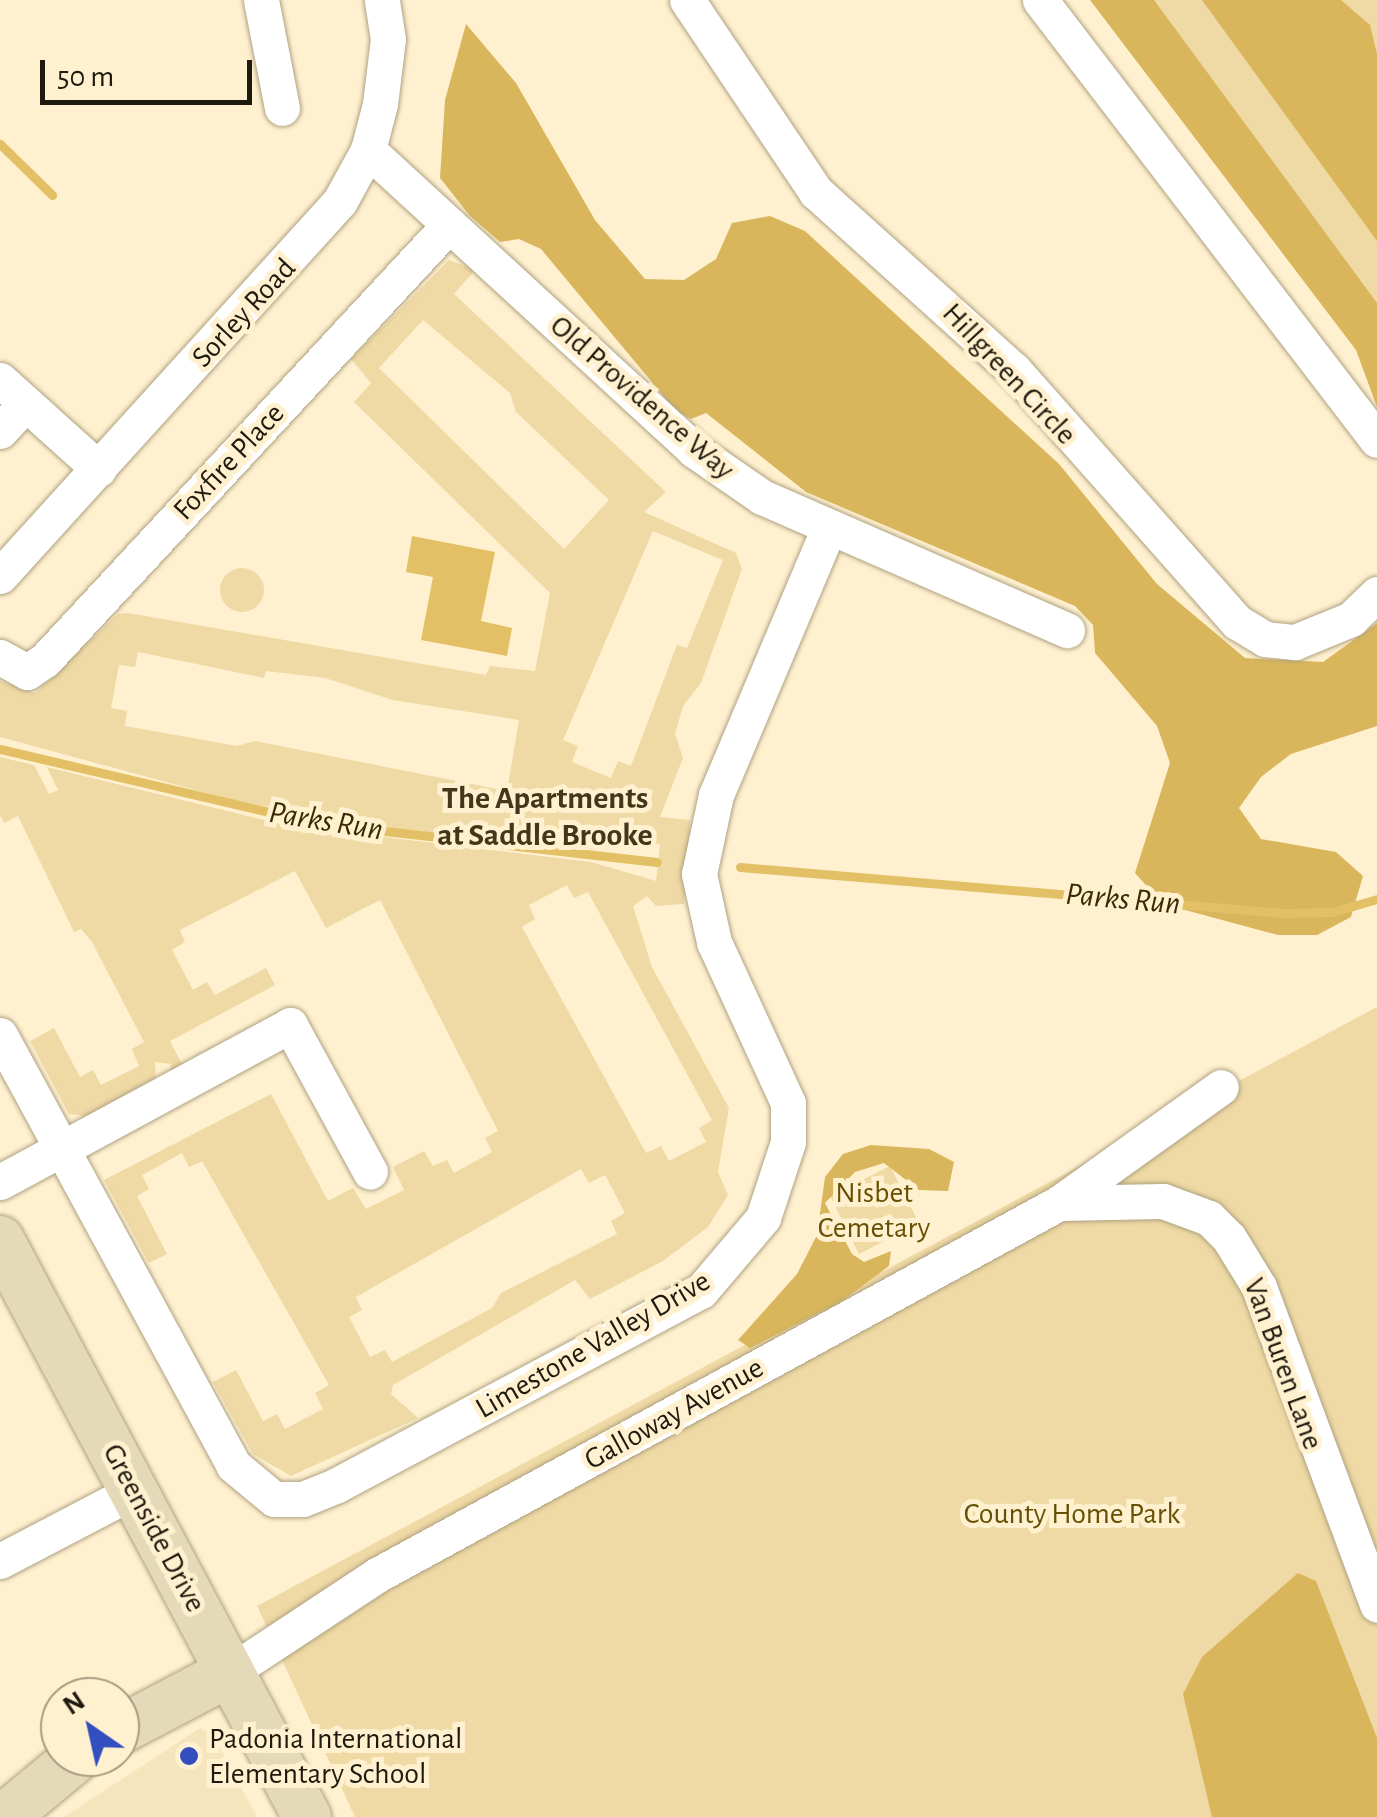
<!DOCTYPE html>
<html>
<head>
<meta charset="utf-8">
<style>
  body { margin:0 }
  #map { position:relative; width:1377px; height:1817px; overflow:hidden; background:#fff1cf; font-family:"Alegreya Sans",sans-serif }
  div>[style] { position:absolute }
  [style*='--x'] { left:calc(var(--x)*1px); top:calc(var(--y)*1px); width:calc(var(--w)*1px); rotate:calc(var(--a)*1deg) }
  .built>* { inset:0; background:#f6e5bc }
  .green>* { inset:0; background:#efd9a4 }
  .round { border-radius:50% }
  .forest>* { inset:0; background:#d9b65b }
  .water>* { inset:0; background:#e3c066 }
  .stream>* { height:9px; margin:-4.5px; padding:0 4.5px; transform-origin:4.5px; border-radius:4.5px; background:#e3c066 }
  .roads { filter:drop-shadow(0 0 2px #afa282) drop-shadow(0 0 2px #afa282) }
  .street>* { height:35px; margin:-17.5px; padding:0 17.5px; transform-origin:17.5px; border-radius:17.5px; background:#fff }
  .secondary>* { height:48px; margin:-24px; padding:0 24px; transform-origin:24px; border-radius:24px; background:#e4daba }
  .dots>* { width:28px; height:28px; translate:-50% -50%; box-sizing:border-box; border:5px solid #fff1cf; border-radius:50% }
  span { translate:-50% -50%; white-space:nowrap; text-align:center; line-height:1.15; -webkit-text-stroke:10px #fff1cf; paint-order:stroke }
  .street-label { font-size:30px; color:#1f1a0e }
  .park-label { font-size:30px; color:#675005 }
  .poi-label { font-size:30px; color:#1f1a0e }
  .left { translate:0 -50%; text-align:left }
  .neighbourhood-label { font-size:32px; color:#42371a; font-weight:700 }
  .water-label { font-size:32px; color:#392a02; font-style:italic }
  .north { position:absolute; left:40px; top:1677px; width:100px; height:100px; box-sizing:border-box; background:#fff1cf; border:2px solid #a59b82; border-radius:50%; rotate:326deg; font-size:28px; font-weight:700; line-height:40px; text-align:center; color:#1f1a0e }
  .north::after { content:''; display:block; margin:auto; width:35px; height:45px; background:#334ebf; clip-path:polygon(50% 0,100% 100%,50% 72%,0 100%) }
  .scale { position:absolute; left:40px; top:60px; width:212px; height:45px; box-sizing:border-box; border:5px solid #1f1a0e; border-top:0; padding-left:12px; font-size:30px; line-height:35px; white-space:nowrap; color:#1f1a0e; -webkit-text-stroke:8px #fff1cf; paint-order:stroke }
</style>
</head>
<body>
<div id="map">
  <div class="built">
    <i style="clip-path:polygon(200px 1728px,214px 1736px,257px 1817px,64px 1817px)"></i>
  </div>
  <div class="green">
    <i style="clip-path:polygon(1145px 0,1377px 0,1377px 361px)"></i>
    <i style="clip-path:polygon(evenodd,449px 260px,475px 270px,454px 294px,666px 492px,644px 512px,736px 553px,742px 569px,701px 683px,683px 706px,675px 734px,683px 758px,660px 817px,690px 820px,684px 904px,656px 906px,647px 896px,633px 906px,652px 967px,729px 1108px,718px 1172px,728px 1195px,708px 1227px,663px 1261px,590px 1299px,575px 1280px,393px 1385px,391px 1394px,418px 1418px,291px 1476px,253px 1454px,213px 1382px,236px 1370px,263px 1421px,277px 1414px,285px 1429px,323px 1409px,315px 1393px,329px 1385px,202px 1161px,189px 1167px,182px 1153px,142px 1175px,149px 1189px,137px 1196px,167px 1254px,149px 1263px,104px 1180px,271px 1094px,328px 1201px,353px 1188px,366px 1209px,404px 1190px,393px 1167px,424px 1151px,433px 1166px,447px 1160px,454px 1173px,492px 1152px,485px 1138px,498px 1131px,380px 900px,326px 928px,295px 871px,180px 930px,185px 942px,172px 950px,193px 990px,207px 982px,215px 995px,266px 968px,275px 985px,170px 1041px,183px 1066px,169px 1075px,171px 1064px,155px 1062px,156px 1080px,87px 1116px,69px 1114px,30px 1041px,54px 1028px,80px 1077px,93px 1070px,101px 1085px,139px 1066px,132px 1049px,144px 1042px,92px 942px,81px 929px,74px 932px,18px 816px,4px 823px,0 815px,0 757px,34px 765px,49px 794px,58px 790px,47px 767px,285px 825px,591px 862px,656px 881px,660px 844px,573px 851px,464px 840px,240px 802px,0 737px,0 681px,35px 693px,118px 614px,128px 613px,486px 675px,490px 666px,535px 671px,550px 593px,354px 402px,371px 383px,351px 359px,449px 260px,423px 320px,510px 393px,516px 412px,609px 500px,564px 549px,379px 368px,423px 320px,449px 260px,653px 531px,723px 560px,687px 648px,677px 645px,631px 766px,618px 761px,611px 778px,572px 762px,578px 746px,563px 740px,653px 531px,449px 260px,138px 652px,264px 678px,266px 671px,325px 678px,393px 700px,519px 720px,507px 791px,255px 741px,237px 746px,125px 726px,127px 711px,111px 708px,119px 665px,135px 667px,138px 652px,449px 260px,567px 885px,574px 898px,588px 892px,712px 1120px,699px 1128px,706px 1142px,669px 1161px,661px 1146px,646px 1153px,522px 927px,535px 919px,529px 905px,567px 885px,449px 260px,581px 1169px,589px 1183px,605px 1175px,625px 1213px,611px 1221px,617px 1234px,501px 1293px,492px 1308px,392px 1362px,385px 1350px,370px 1357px,349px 1317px,362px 1310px,356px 1297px,581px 1169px)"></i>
    <i class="round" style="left:220px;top:568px;width:44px;height:44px"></i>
    <i style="clip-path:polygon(1377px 1007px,1377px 1817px,355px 1817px,257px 1606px)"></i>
    <i style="clip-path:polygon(890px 1166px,919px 1223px,859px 1254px,830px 1196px)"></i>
  </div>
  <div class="forest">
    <i style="clip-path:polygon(1090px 0,1154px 0,1377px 303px,1377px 407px,1356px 350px)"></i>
    <i style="clip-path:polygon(1202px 0,1341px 0,1370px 25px,1377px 54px,1377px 241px)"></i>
    <i style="clip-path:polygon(466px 24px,516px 83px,595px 220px,645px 279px,684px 280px,716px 259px,732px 223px,770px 216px,805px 231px,1059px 464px,1157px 584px,1245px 658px,1323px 662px,1377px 623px,1377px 726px,1291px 754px,1261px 777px,1239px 808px,1261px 839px,1336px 852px,1363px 876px,1351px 917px,1317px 935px,1278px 935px,1163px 904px,1135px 873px,1170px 763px,1157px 726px,1095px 653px,1093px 625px,1075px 606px,806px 492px,706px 413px,691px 419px,676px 411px,541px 249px,519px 239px,500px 242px,470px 216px,440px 178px,445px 100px)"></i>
    <i style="clip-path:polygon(871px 1145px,929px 1149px,954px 1162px,948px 1191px,919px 1190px,884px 1163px,855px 1172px,825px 1203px,852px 1254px,864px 1262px,891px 1251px,889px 1266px,842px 1301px,750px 1348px,738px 1340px,797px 1274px,817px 1235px,825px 1177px,843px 1154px)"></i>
    <i style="clip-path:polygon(1298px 1573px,1316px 1581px,1377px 1738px,1377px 1817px,1212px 1817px,1183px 1694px,1202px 1657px)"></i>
  </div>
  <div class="water">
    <i style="clip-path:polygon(412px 536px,495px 552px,481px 621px,512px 628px,507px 656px,421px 640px,433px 577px,406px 572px)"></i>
  </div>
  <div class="stream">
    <i style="--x:0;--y:144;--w:73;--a:44.4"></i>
    <i style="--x:0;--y:749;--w:324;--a:13.2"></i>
    <i style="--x:315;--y:823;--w:344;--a:6.5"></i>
    <i style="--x:740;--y:867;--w:546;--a:4.83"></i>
    <i style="--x:1284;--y:913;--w:48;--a:-1.2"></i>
    <i style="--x:1332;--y:912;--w:47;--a:-16.1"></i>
  </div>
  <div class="roads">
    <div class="street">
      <i style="--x:261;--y:0;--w:110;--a:79"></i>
      <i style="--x:687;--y:0;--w:231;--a:56.1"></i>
      <i style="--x:816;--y:192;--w:266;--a:42"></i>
      <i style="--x:1014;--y:370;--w:337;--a:48.5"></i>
      <i style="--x:1237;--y:622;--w:33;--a:31"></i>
      <i style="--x:1265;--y:639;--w:30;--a:6"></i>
      <i style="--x:1295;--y:642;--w:61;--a:-22.3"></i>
      <i style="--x:1351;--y:619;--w:36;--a:-44"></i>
      <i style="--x:1040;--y:0;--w:554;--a:52.55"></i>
      <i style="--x:368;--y:150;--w:443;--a:42.6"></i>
      <i style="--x:694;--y:450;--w:83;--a:34.7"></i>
      <i style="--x:762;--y:497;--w:333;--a:23.6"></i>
      <i style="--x:0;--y:380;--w:133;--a:42"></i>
      <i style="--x:0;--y:431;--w:37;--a:-47"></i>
      <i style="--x:0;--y:576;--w:506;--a:-47.8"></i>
      <i style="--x:340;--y:201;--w:58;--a:-61.2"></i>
      <i style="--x:368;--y:150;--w:48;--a:-75.4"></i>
      <i style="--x:380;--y:104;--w:65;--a:-83"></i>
      <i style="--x:388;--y:39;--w:39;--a:-99"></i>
      <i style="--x:0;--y:657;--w:31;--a:29"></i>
      <i style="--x:27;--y:672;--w:22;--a:-34"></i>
      <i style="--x:45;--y:660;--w:594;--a:-47.12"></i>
      <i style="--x:0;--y:1035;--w:489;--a:61.5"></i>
      <i style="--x:233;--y:1465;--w:53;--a:39.7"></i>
      <i style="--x:274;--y:1499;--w:29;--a:0"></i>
      <i style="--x:303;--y:1499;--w:37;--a:-22"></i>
      <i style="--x:337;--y:1485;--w:412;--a:-28.1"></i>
      <i style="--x:701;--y:1291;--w:96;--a:-49.7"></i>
      <i style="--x:763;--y:1218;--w:80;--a:-71.8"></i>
      <i style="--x:788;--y:1142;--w:39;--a:-90"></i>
      <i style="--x:788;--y:1103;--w:177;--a:-114.7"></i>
      <i style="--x:714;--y:942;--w:70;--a:-102.4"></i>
      <i style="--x:699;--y:874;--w:81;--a:-77.9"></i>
      <i style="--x:716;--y:795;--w:288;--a:-67.1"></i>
      <i style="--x:0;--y:1182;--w:330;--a:-28.4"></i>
      <i style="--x:290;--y:1025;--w:167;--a:61.4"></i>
      <i style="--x:1059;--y:1203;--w:104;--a:-1.1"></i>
      <i style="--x:1163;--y:1201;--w:49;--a:20.3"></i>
      <i style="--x:1209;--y:1218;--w:28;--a:45"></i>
      <i style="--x:1229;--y:1238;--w:57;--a:58.5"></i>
      <i style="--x:1259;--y:1287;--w:339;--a:69.6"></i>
      <i style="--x:0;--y:1561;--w:151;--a:-27.6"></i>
      <i style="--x:230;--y:1672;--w:176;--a:-33.4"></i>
      <i style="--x:377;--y:1575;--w:777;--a:-28.61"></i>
      <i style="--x:1059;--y:1203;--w:199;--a:-35.6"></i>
    </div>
    <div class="secondary">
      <i style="--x:0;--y:1240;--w:654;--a:61.98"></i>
      <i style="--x:120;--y:1730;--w:124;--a:-27.8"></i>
      <i style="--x:5;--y:1817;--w:94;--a:-39.8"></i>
    </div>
  </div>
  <div class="dots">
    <i style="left:189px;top:1756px;background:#334ebf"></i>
  </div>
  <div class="street-label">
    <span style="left:244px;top:313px;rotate:-47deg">Sorley Road</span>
    <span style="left:1009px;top:374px;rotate:47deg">Hillgreen Circle</span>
    <span style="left:642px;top:398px;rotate:41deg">Old Providence Way</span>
    <span style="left:229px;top:462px;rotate:-47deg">Foxfire Place</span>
    <span style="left:593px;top:1345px;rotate:-30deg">Limestone Valley Drive</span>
    <span style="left:1283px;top:1364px;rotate:70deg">Van Buren Lane</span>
    <span style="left:674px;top:1414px;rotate:-29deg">Galloway Avenue</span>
    <span style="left:154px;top:1528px;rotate:62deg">Greenside Drive</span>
  </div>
  <div class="park-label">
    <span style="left:874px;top:1210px">Nisbet<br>Cemetary</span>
    <span style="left:1072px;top:1514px">County Home Park</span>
  </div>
  <div class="poi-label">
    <span class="left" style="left:209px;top:1756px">Padonia International<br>Elementary School</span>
  </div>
  <div class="neighbourhood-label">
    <span style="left:545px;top:817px">The Apartments<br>at Saddle Brooke</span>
  </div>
  <div class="water-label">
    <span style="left:326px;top:821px;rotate:9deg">Parks Run</span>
    <span style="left:1123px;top:899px;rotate:5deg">Parks Run</span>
  </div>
  <div class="north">N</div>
  <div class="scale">50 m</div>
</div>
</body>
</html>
